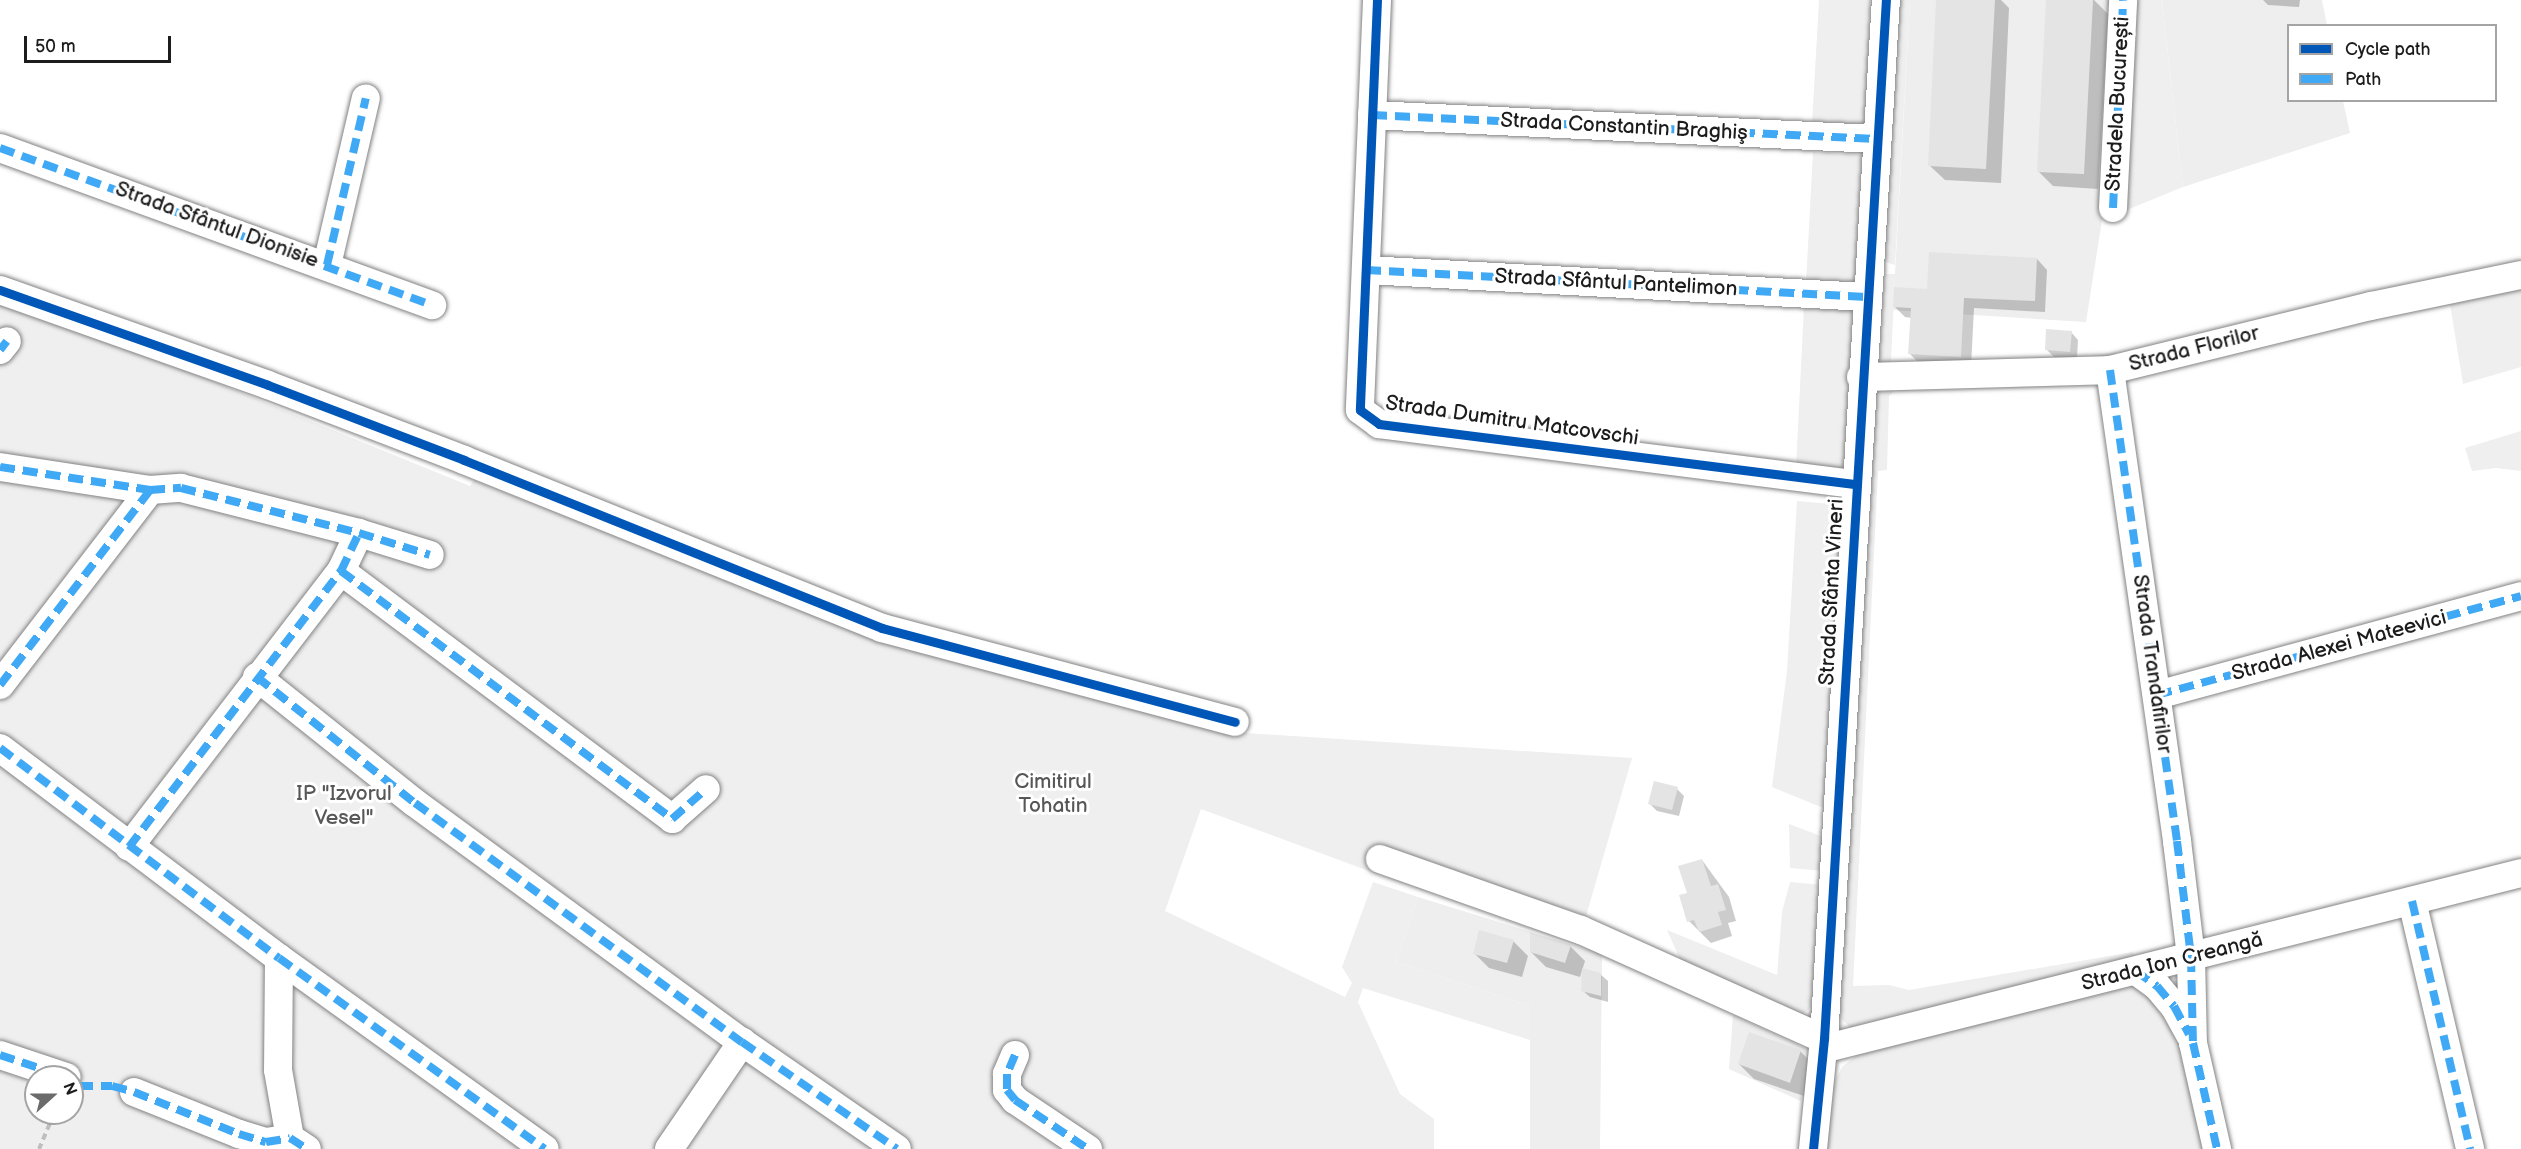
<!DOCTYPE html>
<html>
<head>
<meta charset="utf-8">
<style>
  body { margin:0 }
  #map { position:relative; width:2521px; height:1149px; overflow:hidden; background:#fff; font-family:"Balsamiq Sans",sans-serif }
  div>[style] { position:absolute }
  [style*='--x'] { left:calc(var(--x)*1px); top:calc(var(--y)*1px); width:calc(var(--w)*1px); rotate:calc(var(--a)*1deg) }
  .built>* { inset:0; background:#eee }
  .green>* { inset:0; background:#efefef }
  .shadow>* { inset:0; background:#0003 }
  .building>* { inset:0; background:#e4e4e4 }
  .path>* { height:4px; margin-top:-2px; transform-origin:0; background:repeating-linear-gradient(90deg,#bebebe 0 6px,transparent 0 10.5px) }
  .roads { filter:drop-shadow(0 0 2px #828282) drop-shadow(0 0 2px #828282) }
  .minor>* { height:28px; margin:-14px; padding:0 14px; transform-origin:14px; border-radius:14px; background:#fff }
  .quiet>* { height:8px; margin-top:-4px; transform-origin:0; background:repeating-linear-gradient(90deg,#3fa9f5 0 15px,transparent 0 23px) }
  .cycleway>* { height:9px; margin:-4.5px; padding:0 4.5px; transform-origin:4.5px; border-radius:4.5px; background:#0057b8 }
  span { translate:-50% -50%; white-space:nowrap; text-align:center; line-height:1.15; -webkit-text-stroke:6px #fff; paint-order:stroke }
  .street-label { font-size:21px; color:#1c1c1c }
  .park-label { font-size:21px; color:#575757 }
  .legend { position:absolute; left:2287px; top:24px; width:210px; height:78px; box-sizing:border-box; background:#fff; border:2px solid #a4a4a4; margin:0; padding:8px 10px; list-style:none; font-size:18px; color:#1c1c1c }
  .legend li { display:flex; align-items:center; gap:12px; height:30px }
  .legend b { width:30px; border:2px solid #a4a4a4 }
  .north { position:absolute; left:24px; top:1065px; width:60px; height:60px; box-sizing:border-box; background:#fff; border:2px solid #a4a4a4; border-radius:50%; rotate:69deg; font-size:16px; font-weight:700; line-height:24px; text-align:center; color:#1c1c1c }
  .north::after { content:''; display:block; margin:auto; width:21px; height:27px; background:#6b6b6b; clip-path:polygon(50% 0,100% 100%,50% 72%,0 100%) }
  .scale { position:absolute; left:24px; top:36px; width:147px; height:27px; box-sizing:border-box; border:3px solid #1c1c1c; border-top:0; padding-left:8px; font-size:18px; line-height:21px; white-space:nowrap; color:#1c1c1c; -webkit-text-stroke:4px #fff; paint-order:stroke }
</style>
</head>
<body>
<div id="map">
  <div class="built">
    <i style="clip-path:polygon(1910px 0,2113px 0,2102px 220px,2086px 322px,1893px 310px)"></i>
    <i style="clip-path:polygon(2162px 0,2322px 0,2327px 25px,2288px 26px,2288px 100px,2343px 101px,2350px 133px,2183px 187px)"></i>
    <i style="clip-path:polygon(1418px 897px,1602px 954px,1600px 1149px,1530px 1149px,1530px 1006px,1396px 962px)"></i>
    <i style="clip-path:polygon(1733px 1015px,1805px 1048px,1801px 1101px,1729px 1069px)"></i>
  </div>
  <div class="green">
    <i style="clip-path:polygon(1819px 0,1870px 0,1866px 128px,1812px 124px)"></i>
    <i style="clip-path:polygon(1891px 0,1910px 0,1895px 265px,1882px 261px)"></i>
    <i style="clip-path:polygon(2113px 0,2162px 0,2183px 187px,2102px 220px)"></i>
    <i style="clip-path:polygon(1813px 152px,1863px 155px,1856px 286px,1806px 283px)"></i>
    <i style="clip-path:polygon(1882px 274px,1895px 274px,1891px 362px,2084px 357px,2116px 352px,2114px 359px,1880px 365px,1871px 348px)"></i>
    <i style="clip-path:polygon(2521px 284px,2521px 367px,2463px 384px,2449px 298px)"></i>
    <i style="clip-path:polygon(evenodd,0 304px,205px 378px,470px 486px,474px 480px,777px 599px,1231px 732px,1632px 758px,1586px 916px,1384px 849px,1377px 874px,1201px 809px,1165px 911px,1345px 997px,1352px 983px,1342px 967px,1373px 882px,1418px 897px,1396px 962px,1530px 1006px,1530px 1040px,1363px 988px,1358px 1002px,1400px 1094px,1434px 1119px,1434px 1149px,0 1149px,0 304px,36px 1077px,72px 1077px,72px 1113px,36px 1113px,36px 1077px)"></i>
    <i style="clip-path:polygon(1804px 306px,1854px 309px,1846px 470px,1796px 468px)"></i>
    <i style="clip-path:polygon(1899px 386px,1889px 396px,1887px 470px,1878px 471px,1853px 986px,1889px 985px,1909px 990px,2133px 952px,2137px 964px,1865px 1031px,1850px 1027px,1839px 1017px,1875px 390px)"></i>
    <i style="clip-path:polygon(2521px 431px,2521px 471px,2496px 468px,2472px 471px,2465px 448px)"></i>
    <i style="clip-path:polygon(1797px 501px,1844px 505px,1828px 810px,1772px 787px,1787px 671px)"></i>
    <i style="clip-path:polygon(1789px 824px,1826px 838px,1824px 871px,1790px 868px)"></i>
    <i style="clip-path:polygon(1790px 882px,1823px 885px,1817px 1003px,1804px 1013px,1789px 1015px,1683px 966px,1667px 930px,1777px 975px,1782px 912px)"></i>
    <i style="clip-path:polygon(2138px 982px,2171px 1015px,2211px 1149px,1824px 1149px,1828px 1092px,1843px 1066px,1865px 1049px)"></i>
  </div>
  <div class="shadow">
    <i style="clip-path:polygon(1938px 0,2001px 0,2009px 8px,2001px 183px,1945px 180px,1930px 166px)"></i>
    <i style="clip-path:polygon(2047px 0,2094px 0,2108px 14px,2098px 189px,2053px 186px,2038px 171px)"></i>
    <i style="clip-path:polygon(2263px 0,2300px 0,2299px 7px,2268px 5px)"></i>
    <i style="clip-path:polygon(2037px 259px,2047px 270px,2045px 312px,1974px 308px,1971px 367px,1921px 365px,1910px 354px,1912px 318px,1905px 317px,1894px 306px)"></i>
    <i style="clip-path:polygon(2071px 332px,2078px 340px,2077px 358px,2054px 357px,2047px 350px)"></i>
    <i style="clip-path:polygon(1677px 789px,1684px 796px,1679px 816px,1657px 811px,1650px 804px)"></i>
    <i style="clip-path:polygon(1702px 860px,1729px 897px,1736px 921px,1728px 923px,1732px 936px,1711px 943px,1689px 921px,1689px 894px)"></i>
    <i style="clip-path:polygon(1513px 941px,1528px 956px,1522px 977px,1489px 968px,1474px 953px)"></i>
    <i style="clip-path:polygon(1570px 946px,1585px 961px,1580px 977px,1546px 967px,1531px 952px)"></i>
    <i style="clip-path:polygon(1600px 974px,1608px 981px,1608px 1002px,1590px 997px,1582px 990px)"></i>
    <i style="clip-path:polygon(1800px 1051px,1815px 1066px,1804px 1096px,1754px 1079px,1739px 1064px)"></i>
  </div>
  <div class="building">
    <i style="clip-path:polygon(1936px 0,1995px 0,1986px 169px,1928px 166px)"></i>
    <i style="clip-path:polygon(2046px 0,2093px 0,2084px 174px,2037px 172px)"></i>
    <i style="clip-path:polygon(1929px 252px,2037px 258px,2035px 301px,1964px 298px,1961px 357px,1908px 354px,1911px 308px,1893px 307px,1894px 287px,1927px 289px)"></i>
    <i style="clip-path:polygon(2046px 329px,2072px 331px,2070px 352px,2045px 350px)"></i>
    <i style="clip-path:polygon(1654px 781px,1678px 787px,1672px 810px,1648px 804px)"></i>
    <i style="clip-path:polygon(1702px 859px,1711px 886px,1718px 884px,1726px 910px,1718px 912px,1722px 925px,1699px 932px,1694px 920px,1687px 922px,1679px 895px,1687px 893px,1678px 866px)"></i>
    <i style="clip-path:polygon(1479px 930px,1514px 940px,1507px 963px,1473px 954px)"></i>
    <i style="clip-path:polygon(1530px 932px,1571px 945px,1565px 963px,1530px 952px)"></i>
    <i style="clip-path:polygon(1582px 968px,1601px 973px,1601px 996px,1581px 991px)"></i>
    <i style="clip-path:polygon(1749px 1032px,1801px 1050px,1790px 1083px,1738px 1064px)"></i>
  </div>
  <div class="path">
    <i style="--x:39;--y:1149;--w:39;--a:-67"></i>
  </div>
  <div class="roads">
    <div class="minor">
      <i style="--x:1377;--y:0;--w:410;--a:92.4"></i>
      <i style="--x:1360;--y:410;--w:24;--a:36"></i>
      <i style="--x:1379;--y:424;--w:481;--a:7.2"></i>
      <i style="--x:1372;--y:115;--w:505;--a:2.73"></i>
      <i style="--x:0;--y:148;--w:460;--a:20"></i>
      <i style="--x:2113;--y:208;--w:208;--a:-87.2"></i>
      <i style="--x:327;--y:265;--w:171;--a:-76.9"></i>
      <i style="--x:1366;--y:270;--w:501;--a:3.09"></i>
      <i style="--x:0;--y:290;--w:284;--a:19.5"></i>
      <i style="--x:268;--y:385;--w:210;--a:20.9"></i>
      <i style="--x:464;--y:460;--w:450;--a:21.9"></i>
      <i style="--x:882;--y:628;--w:365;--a:14.9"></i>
      <i style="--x:0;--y:350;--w:11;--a:-52"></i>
      <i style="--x:2110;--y:370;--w:476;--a:81.9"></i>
      <i style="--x:2177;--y:841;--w:117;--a:83.1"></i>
      <i style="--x:2191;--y:957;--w:86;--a:88.7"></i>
      <i style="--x:2193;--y:1043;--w:109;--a:77.2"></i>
      <i style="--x:1861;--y:377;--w:249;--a:-1.6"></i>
      <i style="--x:2110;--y:370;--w:269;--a:-13.8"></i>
      <i style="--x:2371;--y:306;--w:153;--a:-11.7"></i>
      <i style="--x:0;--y:467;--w:152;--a:8.7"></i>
      <i style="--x:150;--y:490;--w:31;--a:-4"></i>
      <i style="--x:181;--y:488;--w:184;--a:14.2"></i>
      <i style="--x:359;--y:533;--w:74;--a:17.2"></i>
      <i style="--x:341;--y:571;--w:414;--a:36.8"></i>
      <i style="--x:672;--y:819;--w:45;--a:-41.4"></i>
      <i style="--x:257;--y:677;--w:202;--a:38.6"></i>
      <i style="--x:415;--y:803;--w:405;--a:36.2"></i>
      <i style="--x:742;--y:1042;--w:188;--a:34.6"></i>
      <i style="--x:0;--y:685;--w:246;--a:-52.4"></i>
      <i style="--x:2157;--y:695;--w:377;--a:-15.2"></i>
      <i style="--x:0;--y:748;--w:349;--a:37"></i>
      <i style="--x:279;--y:958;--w:327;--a:35.7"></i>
      <i style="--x:129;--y:847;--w:348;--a:-52.5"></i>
      <i style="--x:341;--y:571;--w:42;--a:-64.7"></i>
      <i style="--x:1380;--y:859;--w:213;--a:19.5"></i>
      <i style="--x:1581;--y:930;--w:266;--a:24.2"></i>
      <i style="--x:2412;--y:901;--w:255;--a:76.8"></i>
      <i style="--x:279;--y:958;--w:112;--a:90.5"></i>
      <i style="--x:278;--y:1070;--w:69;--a:80"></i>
      <i style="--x:2136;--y:971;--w:26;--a:36"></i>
      <i style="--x:2157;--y:986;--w:26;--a:50"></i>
      <i style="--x:2174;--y:1006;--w:33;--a:61"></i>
      <i style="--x:1823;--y:1049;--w:720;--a:-14.15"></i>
      <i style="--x:0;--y:1055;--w:70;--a:18.4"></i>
      <i style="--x:1015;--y:1055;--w:21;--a:113"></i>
      <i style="--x:1007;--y:1074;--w:16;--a:90"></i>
      <i style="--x:1007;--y:1090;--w:13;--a:51"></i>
      <i style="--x:1015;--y:1100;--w:88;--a:33.9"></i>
      <i style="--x:134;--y:1092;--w:113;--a:21.8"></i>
      <i style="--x:239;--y:1134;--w:28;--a:17"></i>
      <i style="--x:266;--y:1142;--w:24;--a:-9"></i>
      <i style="--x:290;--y:1138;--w:20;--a:33"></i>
      <i style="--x:669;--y:1149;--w:130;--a:-55.7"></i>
      <i style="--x:1813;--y:1149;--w:111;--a:-84.3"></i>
      <i style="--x:1824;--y:1039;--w:1041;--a:-86.59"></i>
    </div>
  </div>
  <div class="quiet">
    <i style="--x:1372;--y:115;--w:505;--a:2.73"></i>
    <i style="--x:0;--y:148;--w:460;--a:20"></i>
    <i style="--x:2113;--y:208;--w:208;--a:-87.2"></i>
    <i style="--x:327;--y:265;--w:171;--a:-76.9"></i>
    <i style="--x:1366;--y:270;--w:501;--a:3.09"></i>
    <i style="--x:0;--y:350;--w:11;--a:-52"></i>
    <i style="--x:2110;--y:370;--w:476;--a:81.9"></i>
    <i style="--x:2177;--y:841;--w:117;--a:83.1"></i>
    <i style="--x:2191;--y:957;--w:86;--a:88.7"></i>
    <i style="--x:2193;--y:1043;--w:109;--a:77.2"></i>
    <i style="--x:0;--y:467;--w:152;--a:8.7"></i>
    <i style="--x:150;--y:490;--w:31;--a:-4"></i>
    <i style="--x:181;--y:488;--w:184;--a:14.2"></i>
    <i style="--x:359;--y:533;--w:74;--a:17.2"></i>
    <i style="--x:341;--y:571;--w:414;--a:36.8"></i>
    <i style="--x:672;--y:819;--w:45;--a:-41.4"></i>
    <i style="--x:257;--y:677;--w:202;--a:38.6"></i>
    <i style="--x:415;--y:803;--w:405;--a:36.2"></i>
    <i style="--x:742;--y:1042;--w:188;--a:34.6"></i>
    <i style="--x:0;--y:685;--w:246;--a:-52.4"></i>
    <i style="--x:2157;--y:695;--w:377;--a:-15.2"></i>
    <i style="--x:0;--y:748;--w:349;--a:37"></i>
    <i style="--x:279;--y:958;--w:327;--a:35.7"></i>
    <i style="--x:129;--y:847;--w:348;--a:-52.5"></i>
    <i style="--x:341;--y:571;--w:42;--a:-64.7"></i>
    <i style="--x:2412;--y:901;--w:255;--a:76.8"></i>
    <i style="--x:2136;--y:971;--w:26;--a:36"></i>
    <i style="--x:2157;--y:986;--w:26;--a:50"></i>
    <i style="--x:2174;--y:1006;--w:32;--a:62"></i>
    <i style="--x:0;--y:1055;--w:70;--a:18.4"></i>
    <i style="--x:1015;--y:1055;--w:21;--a:113"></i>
    <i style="--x:1007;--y:1074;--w:16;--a:90"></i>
    <i style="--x:1007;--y:1090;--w:13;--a:51"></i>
    <i style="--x:1015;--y:1100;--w:88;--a:33.9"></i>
    <i style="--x:72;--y:1081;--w:8;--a:40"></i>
    <i style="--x:78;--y:1086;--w:34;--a:0"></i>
    <i style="--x:112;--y:1086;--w:23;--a:15"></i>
    <i style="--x:134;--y:1092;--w:113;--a:21.8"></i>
    <i style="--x:239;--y:1134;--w:28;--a:17"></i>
    <i style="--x:266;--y:1142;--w:24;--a:-9"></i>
    <i style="--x:290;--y:1138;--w:20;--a:33"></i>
  </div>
  <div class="cycleway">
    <i style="--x:1377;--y:0;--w:410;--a:92.4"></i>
    <i style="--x:1360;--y:410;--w:24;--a:36"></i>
    <i style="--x:1379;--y:424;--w:481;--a:7.2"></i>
    <i style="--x:0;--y:290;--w:284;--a:19.5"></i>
    <i style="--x:268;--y:385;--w:210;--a:20.9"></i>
    <i style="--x:464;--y:460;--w:450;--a:21.9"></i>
    <i style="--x:882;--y:628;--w:365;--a:14.9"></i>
    <i style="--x:1813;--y:1149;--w:111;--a:-84.3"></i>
    <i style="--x:1824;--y:1039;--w:1041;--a:-86.59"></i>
  </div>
  <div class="street-label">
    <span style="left:2118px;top:104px;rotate:-87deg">Stradela București</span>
    <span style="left:1624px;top:127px;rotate:3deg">Strada Constantin Braghiş</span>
    <span style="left:217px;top:225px;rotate:20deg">Strada Sfântul Dionisie</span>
    <span style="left:1616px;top:283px;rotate:3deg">Strada Sfântul Pantelimon</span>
    <span style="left:2194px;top:349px;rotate:-14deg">Strada Florilor</span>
    <span style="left:1512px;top:421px;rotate:8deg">Strada Dumitru Matcovschi</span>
    <span style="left:1832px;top:592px;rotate:-87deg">Strada Sfânta Vineri</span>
    <span style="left:2339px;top:646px;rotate:-15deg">Strada Alexei Mateevici</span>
    <span style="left:2152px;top:664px;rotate:82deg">Strada Trandafirilor</span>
    <span style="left:2172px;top:962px;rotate:-14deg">Strada Ion Creangă</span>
  </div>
  <div class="park-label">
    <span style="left:1053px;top:794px">Cimitirul<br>Tohatin</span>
    <span style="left:344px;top:806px">IP "Izvorul<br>Vesel"</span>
  </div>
  <ul class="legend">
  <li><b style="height:8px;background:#0057b8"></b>Cycle path</li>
  <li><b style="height:8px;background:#3fa9f5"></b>Path</li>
  </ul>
  <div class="north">N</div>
  <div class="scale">50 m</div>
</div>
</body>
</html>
